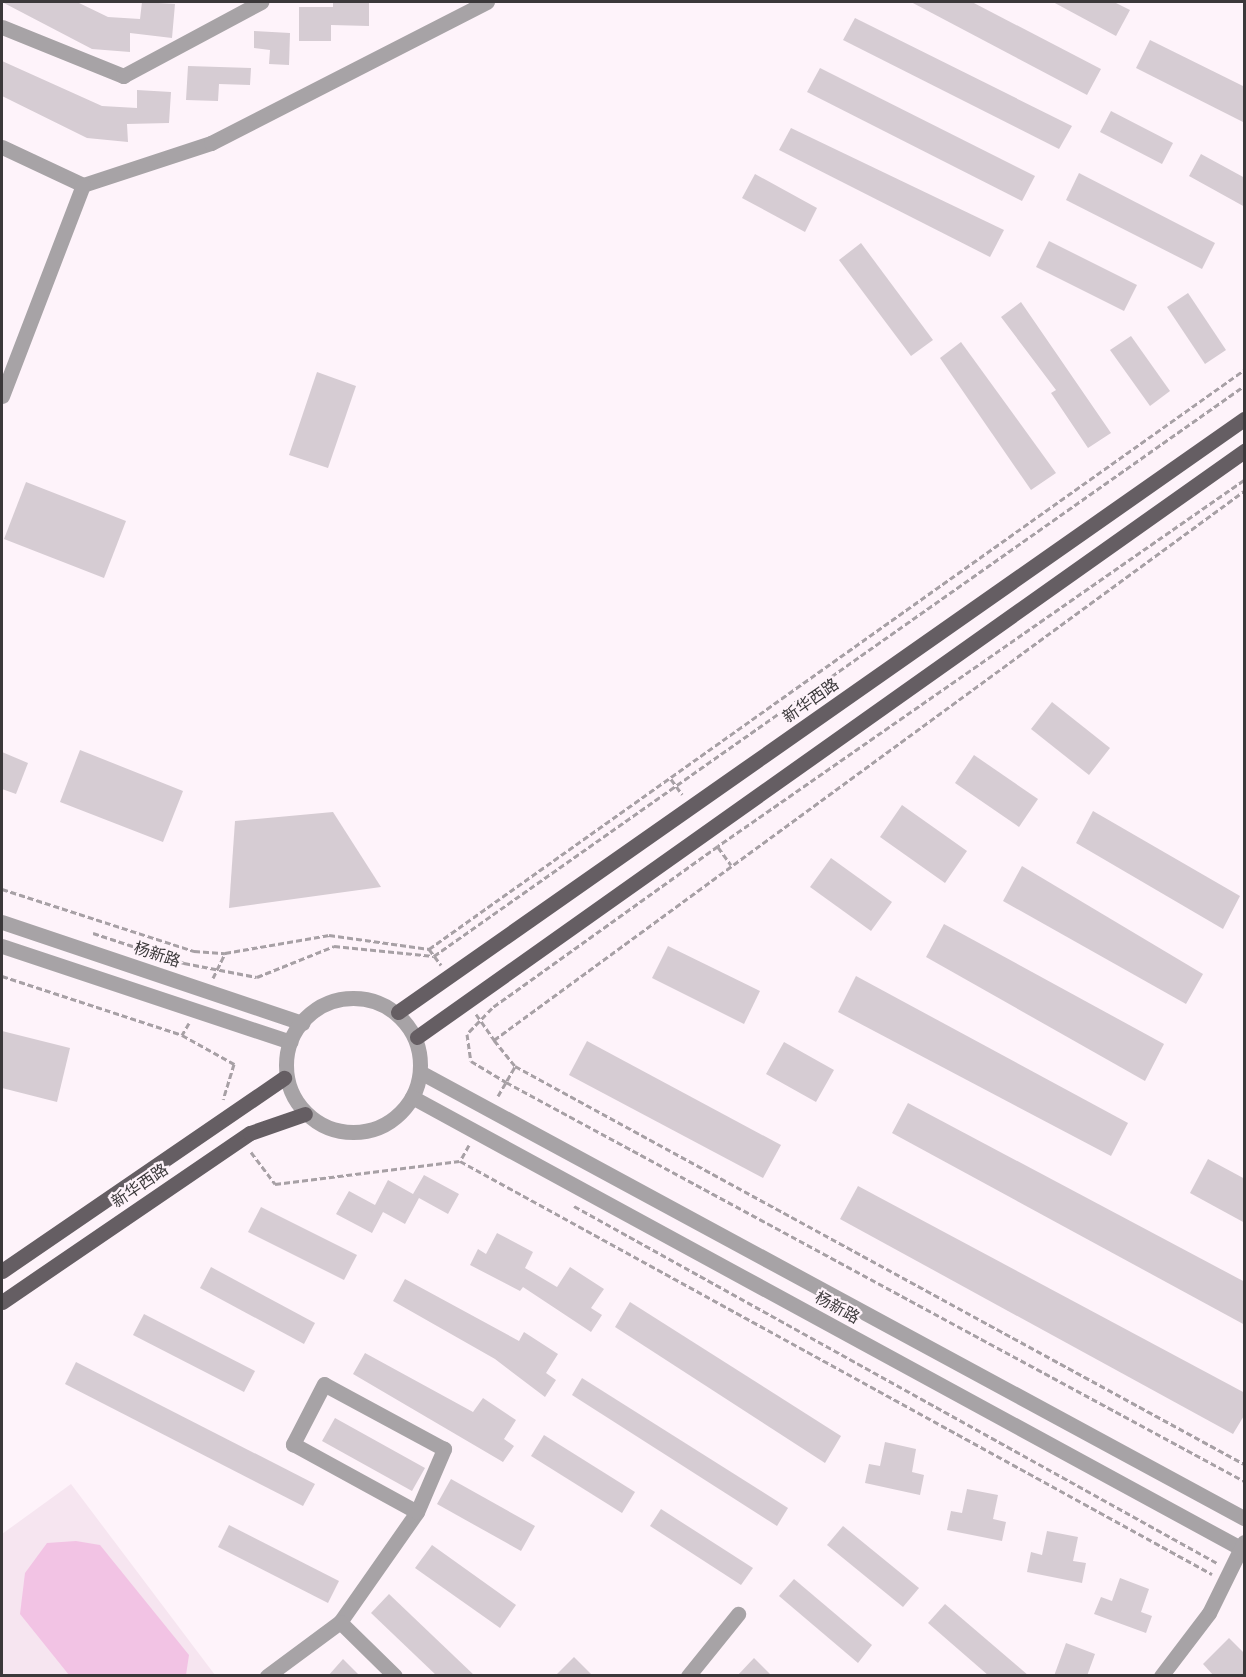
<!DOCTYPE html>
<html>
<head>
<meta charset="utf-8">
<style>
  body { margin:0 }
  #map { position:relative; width:1246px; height:1677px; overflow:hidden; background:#fef3fa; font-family:Raleway,"Noto Sans SC",sans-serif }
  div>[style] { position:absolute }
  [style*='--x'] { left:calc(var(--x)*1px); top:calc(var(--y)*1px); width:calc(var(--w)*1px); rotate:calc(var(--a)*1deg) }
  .built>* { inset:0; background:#f6e5f0 }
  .green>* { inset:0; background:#f2c3e4 }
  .building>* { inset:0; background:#d6ccd3 }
  .path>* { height:3px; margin-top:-1.5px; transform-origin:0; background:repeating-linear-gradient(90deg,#a7a0a5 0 6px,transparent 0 9px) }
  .minor>* { height:15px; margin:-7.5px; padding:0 7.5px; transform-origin:7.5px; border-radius:7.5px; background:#a7a3a6 }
  .minor>.ring { margin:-7.5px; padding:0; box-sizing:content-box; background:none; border:15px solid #a7a3a6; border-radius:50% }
  .major>* { height:15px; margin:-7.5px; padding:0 7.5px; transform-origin:7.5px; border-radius:7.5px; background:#655e63 }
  span { translate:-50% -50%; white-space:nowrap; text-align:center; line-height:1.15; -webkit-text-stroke:4.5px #fef3fa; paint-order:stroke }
  .street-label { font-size:16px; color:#3b383a }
  .frame { position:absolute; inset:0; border:3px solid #3b383a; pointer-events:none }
</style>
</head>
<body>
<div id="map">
  <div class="built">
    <i style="clip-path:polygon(71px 1484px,215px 1675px,2px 1675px,2px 1534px)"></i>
  </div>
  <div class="green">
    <i style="clip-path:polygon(76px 1541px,100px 1545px,189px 1655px,186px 1675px,69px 1675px,20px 1614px,25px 1573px,47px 1543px)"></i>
  </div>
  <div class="building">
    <i style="clip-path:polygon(2px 2px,77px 2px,108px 17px,140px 19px,142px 2px,175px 4px,172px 38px,130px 33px,130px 52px,92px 49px)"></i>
    <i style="clip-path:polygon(333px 2px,369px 2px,369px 26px,331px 25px,331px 41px,299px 41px,299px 7px,333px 7px)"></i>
    <i style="clip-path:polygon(911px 2px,972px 2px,1101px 69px,1087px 95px)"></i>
    <i style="clip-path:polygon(1053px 2px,1114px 2px,1130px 10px,1116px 36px)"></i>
    <i style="clip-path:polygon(855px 18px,1072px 126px,1059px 149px,843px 40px)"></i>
    <i style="clip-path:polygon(254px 31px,290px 33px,289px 65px,269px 64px,270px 50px,254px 48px)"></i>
    <i style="clip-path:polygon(1150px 40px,1245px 87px,1245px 123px,1136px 68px)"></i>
    <i style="clip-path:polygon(2px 61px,102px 106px,137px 108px,137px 90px,171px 92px,169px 123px,127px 124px,128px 142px,87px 138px,2px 96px)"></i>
    <i style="clip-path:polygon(188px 66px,251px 68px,250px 85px,219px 84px,218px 101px,186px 100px)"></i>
    <i style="clip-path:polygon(820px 68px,1035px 176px,1022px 201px,807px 92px)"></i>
    <i style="clip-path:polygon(1111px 111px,1173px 143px,1162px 164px,1100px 132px)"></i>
    <i style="clip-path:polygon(791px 128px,1004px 230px,990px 257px,779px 150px)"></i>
    <i style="clip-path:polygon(1201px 154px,1245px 178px,1245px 207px,1189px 176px)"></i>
    <i style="clip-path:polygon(1079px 173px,1215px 243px,1202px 269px,1066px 200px)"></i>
    <i style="clip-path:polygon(755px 174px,817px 208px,805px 232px,742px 198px)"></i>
    <i style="clip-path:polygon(1049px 241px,1137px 285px,1124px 311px,1036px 267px)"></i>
    <i style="clip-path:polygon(861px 243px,933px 340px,911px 356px,839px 260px)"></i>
    <i style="clip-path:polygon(1188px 293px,1226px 350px,1205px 364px,1167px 307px)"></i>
    <i style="clip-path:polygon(1021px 302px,1111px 433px,1088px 448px,1051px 393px,1056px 390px,1001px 317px)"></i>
    <i style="clip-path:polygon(1131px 336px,1170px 391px,1150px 406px,1110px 350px)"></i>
    <i style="clip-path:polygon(961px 342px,1056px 473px,1031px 490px,940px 358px)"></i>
    <i style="clip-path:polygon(317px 372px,356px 386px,328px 468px,289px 455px)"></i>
    <i style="clip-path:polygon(26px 482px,126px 521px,104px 578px,4px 539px)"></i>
    <i style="clip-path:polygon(1052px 702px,1110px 748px,1089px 775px,1031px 729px)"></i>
    <i style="clip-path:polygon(80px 750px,183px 791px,163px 842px,60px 802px)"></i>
    <i style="clip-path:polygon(2px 752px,28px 763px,16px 794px,2px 789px)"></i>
    <i style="clip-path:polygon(974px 755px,1038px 799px,1019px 827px,955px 783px)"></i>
    <i style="clip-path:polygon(902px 805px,967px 851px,945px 883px,880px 837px)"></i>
    <i style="clip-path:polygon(1093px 811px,1240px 896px,1223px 929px,1076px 843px)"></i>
    <i style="clip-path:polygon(333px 812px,381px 887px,229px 908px,235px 821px)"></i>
    <i style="clip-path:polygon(831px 858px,892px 902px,871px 931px,810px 887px)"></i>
    <i style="clip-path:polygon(1022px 866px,1203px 974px,1186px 1004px,1003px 901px)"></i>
    <i style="clip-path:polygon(944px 924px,1164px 1044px,1145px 1081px,926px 957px)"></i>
    <i style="clip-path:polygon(668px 946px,760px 991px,744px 1024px,652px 978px)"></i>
    <i style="clip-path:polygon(856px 976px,1128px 1123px,1111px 1156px,838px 1012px)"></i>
    <i style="clip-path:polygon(2px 1031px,70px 1048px,57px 1102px,2px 1088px)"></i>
    <i style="clip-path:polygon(587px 1041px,781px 1145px,763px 1178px,569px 1075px)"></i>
    <i style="clip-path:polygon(784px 1042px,834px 1070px,816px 1102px,766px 1074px)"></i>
    <i style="clip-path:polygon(908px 1103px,1245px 1282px,1245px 1325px,892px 1133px)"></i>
    <i style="clip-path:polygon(1208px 1159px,1245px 1179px,1245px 1223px,1190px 1193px)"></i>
    <i style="clip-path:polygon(424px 1175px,459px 1194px,448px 1214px,419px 1198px,405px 1224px,383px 1212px,372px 1233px,336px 1214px,349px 1191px,375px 1205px,388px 1180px,413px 1194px)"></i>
    <i style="clip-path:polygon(858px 1186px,1245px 1393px,1245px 1414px,1233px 1434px,840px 1219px)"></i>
    <i style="clip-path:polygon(261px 1207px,357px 1255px,344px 1280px,248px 1232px)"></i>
    <i style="clip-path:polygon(497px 1233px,533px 1252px,525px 1268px,557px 1287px,570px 1267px,604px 1289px,591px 1308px,602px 1315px,591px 1332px,523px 1287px,520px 1291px,470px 1265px,478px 1249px,486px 1254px)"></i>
    <i style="clip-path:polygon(211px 1267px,315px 1323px,304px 1344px,200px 1288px)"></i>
    <i style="clip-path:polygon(405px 1279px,519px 1341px,524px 1332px,558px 1354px,546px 1373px,556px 1380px,545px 1397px,495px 1359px,393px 1301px)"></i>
    <i style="clip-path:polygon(630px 1302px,841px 1436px,825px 1463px,615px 1327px)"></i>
    <i style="clip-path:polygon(144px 1314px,255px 1371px,244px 1392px,133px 1335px)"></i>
    <i style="clip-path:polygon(365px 1353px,473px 1412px,483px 1398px,516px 1420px,504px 1439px,514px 1446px,503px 1462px,353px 1374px)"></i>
    <i style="clip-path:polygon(76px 1362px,315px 1484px,303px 1506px,65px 1384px)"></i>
    <i style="clip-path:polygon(582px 1378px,788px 1508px,777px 1526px,572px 1395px)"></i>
    <i style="clip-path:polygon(335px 1418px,425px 1468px,412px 1491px,322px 1441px)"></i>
    <i style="clip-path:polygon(544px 1435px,635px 1492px,622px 1513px,531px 1456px)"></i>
    <i style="clip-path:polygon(885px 1442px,916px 1449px,912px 1472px,924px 1475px,920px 1495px,865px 1483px,869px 1464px,880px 1466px)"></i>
    <i style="clip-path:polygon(451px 1479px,535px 1526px,521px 1551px,437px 1504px)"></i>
    <i style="clip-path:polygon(967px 1489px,998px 1495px,993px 1519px,1006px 1522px,1002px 1541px,947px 1530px,951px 1511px,962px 1513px)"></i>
    <i style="clip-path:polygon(661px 1509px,753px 1568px,741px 1585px,650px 1526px)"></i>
    <i style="clip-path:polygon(229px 1525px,339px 1581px,328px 1603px,218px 1547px)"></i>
    <i style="clip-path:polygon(843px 1526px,919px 1588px,903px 1607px,827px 1545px)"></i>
    <i style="clip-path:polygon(1047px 1531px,1078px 1537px,1073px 1561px,1086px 1563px,1082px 1583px,1027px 1572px,1031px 1552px,1042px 1555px)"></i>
    <i style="clip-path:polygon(432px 1545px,516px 1605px,500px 1628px,415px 1568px)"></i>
    <i style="clip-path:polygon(1120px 1578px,1149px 1589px,1141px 1612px,1152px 1616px,1146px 1633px,1094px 1614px,1101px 1597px,1112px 1601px)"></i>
    <i style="clip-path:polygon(794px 1579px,872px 1645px,858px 1663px,779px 1596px)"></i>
    <i style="clip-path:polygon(389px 1594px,475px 1676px,437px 1676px,371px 1613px)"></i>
    <i style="clip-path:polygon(945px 1604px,1029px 1676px,989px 1676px,928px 1623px)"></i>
    <i style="clip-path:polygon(1229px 1638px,1245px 1654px,1245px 1676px,1214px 1676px,1203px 1664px)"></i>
    <i style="clip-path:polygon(1066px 1643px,1095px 1654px,1087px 1676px,1054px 1676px)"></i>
    <i style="clip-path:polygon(574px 1657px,593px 1676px,555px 1676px)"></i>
    <i style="clip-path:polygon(754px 1658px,772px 1676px,737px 1676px)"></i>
    <i style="clip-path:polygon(343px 1659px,360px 1676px,328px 1676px)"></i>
  </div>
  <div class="path">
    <i style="--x:1244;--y:480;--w:641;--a:145.17"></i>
    <i style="--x:718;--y:846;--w:278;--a:144.4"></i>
    <i style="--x:492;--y:1008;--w:36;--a:134"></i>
    <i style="--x:467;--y:1034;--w:27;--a:82"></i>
    <i style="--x:471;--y:1061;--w:41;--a:31"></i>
    <i style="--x:506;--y:1082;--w:839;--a:28.4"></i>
    <i style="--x:671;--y:779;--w:19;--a:54"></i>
    <i style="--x:718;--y:847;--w:22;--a:54"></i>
    <i style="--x:2;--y:889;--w:202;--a:17.9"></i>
    <i style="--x:194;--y:951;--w:31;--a:4"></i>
    <i style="--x:93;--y:933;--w:96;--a:18.2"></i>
    <i style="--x:184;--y:963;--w:74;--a:10.9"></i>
    <i style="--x:257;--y:977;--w:83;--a:-21.9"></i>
    <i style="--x:334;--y:946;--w:100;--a:5.7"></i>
    <i style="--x:434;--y:956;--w:990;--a:-35.13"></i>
    <i style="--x:429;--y:949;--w:20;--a:53"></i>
    <i style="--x:2;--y:976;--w:189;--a:18.1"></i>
    <i style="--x:213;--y:978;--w:28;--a:-64"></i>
    <i style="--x:225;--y:953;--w:106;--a:-9.8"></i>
    <i style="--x:329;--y:935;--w:101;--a:8"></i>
    <i style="--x:429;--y:949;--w:1000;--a:-35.39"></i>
    <i style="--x:476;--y:1014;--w:32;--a:55"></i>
    <i style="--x:494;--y:1040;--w:929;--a:-36.2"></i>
    <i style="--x:189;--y:1023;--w:14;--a:120"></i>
    <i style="--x:182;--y:1035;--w:60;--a:29.1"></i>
    <i style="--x:234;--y:1064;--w:37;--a:107"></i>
    <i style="--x:494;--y:1040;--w:33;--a:51"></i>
    <i style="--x:515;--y:1066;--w:831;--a:28.63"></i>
    <i style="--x:498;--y:1096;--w:34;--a:-60"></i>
    <i style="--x:469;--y:1145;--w:18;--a:119"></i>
    <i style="--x:460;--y:1161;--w:858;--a:28.78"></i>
    <i style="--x:251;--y:1152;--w:40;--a:53"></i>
    <i style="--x:275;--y:1184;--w:186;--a:-7.1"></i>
    <i style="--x:574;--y:1206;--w:735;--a:29.04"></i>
  </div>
  <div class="minor">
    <i style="--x:2;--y:27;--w:131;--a:22"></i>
    <i style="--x:123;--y:76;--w:157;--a:-28.2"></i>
    <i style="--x:2;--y:147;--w:89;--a:25.1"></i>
    <i style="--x:83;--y:185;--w:135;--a:-18.2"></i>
    <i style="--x:211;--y:143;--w:310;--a:-27.1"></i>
    <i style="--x:2;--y:396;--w:226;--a:-69"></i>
    <i style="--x:2;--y:922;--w:317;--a:18.6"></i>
    <i style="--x:2;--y:946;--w:304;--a:18.4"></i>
    <i class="ring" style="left:286px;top:998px;width:119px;height:119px"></i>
    <i style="--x:420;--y:1072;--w:937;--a:28.43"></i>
    <i style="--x:412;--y:1097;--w:947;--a:28.57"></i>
    <i style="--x:340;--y:1622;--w:134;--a:-55"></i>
    <i style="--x:417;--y:1512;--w:69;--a:-66.8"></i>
    <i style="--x:444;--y:1449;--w:136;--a:-151.6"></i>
    <i style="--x:324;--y:1384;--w:68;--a:117.3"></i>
    <i style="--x:293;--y:1444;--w:141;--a:28.7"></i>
    <i style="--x:267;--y:1676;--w:91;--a:-36.5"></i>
    <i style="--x:340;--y:1622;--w:77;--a:44.5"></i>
    <i style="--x:688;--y:1676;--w:80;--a:-51.1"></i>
    <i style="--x:1161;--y:1676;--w:79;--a:-52.7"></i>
    <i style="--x:1209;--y:1613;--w:79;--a:-63.8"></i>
  </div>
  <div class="major">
    <i style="--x:398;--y:1012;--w:1033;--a:-35.03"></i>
    <i style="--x:417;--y:1037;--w:1014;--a:-35.32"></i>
    <i style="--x:2;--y:1271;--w:342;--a:-34.4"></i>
    <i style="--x:2;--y:1302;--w:300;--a:-34.3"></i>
    <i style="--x:250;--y:1133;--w:58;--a:-19.1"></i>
  </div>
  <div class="street-label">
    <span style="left:811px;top:701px;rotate:-35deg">新华西路</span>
    <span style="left:157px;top:955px;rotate:18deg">杨新路</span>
    <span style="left:140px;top:1186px;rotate:-34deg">新华西路</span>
    <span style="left:837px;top:1308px;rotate:29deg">杨新路</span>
  </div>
  <div class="frame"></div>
</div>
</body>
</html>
